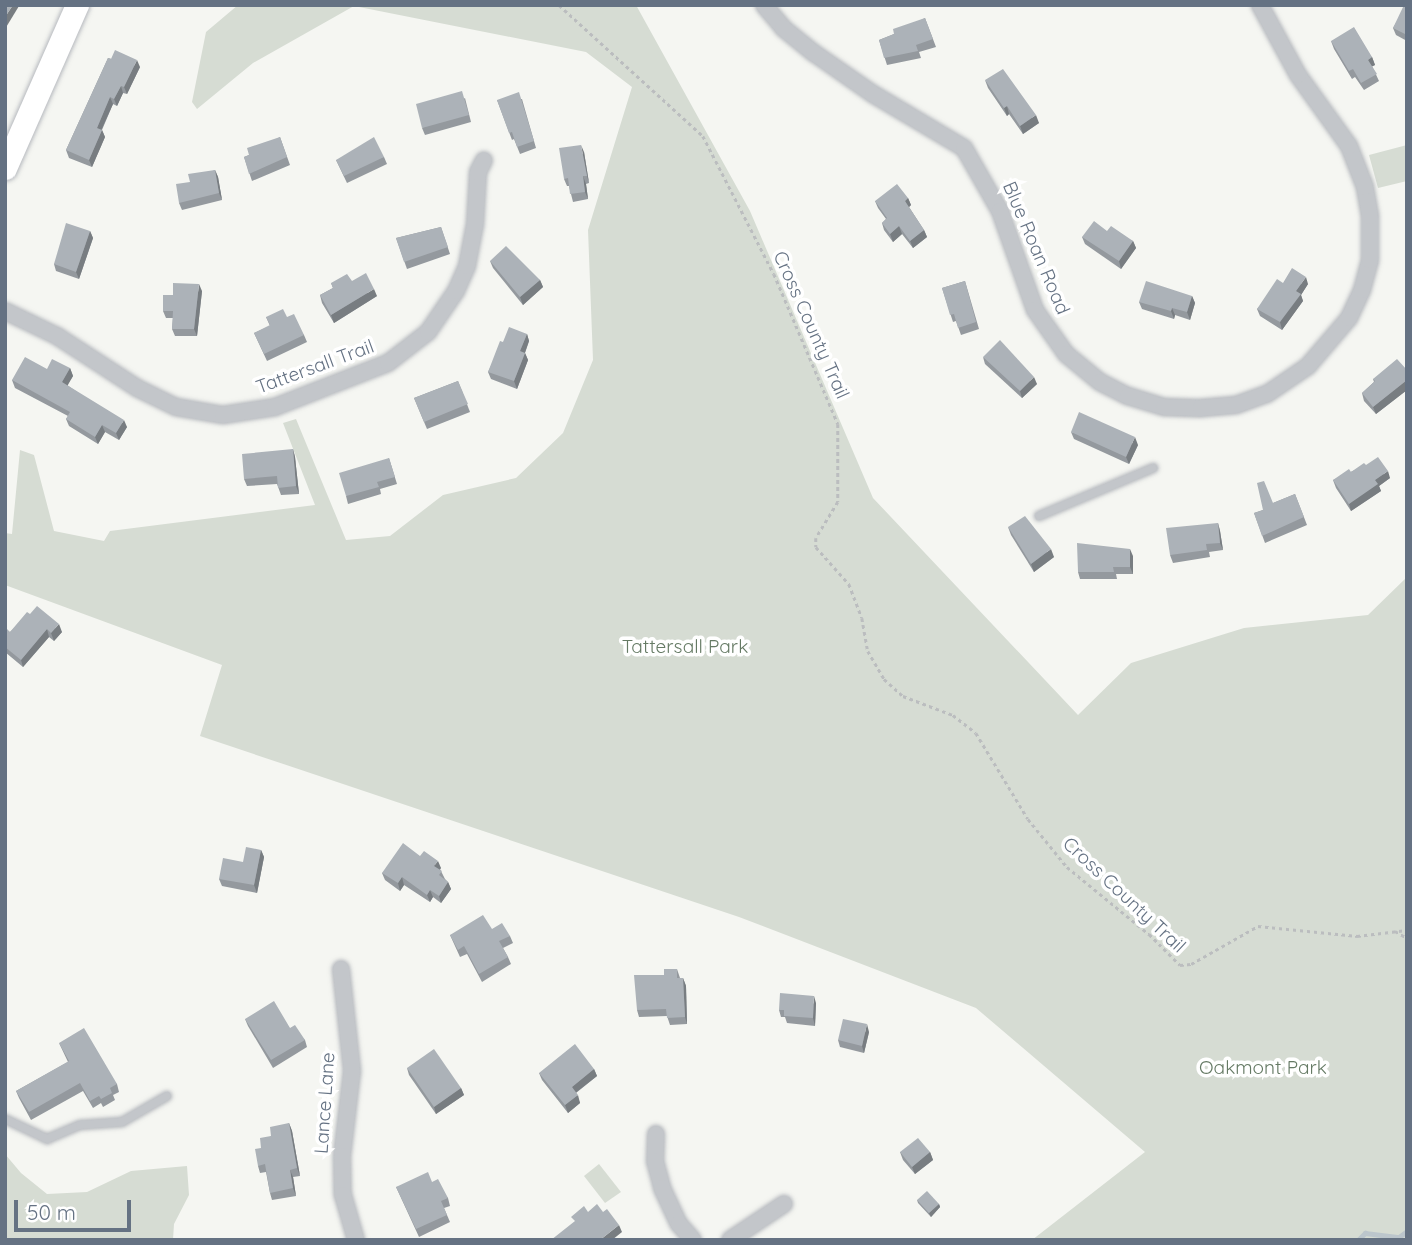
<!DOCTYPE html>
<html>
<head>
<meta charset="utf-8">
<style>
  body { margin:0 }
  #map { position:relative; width:1412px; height:1245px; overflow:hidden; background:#f5f6f2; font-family:Quicksand,sans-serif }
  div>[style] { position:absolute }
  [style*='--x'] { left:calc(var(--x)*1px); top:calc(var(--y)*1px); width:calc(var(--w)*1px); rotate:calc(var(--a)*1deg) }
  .green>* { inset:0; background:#d6dcd3 }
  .stream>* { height:4.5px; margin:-2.25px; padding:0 2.25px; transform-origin:2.25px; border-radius:2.25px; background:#bcc6cc }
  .path>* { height:2.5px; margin-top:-1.25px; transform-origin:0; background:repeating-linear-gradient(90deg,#bbbdbf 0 3.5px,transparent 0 7px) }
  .roads { filter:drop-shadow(0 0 2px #b6b9be) drop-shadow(0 0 2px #b6b9be) }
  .lane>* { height:8px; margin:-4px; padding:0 4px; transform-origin:4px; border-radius:4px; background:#c3c6ca }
  .street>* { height:16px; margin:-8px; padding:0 8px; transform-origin:8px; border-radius:8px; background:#c3c6ca }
  .secondary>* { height:23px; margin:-11.5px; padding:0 11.5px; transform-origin:11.5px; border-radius:11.5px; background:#fff }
  .wall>* { inset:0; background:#94999e }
  .shaded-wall>* { inset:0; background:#787d81 }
  .building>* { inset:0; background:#acb2b8 }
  span { translate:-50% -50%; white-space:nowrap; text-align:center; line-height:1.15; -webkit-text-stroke:7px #fff; paint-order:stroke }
  .street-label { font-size:19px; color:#657283 }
  .park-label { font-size:19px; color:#657a64 }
  .frame { position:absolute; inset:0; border:7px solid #657283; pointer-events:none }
  .scale { position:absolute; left:14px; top:1200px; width:117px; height:32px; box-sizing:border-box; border:4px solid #657283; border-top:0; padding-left:9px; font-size:21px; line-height:24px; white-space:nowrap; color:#657283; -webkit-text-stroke:5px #fff; paint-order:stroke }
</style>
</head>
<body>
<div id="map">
  <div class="green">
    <i style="clip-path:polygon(238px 5px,636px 5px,750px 211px,873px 498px,1078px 715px,1131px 663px,1244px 628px,1368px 615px,1407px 577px,1407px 1240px,1032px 1240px,1145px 1152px,976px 1008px,739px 917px,200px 736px,222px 665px,5px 585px,5px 533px,12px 534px,20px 450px,34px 455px,54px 531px,104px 541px,110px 531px,315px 505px,283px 423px,296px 419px,346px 540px,390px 536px,443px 495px,516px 478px,563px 433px,593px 360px,588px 230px,632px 87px,586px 52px,354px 6px,253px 63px,197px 109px,192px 102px,206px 32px)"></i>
    <i style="clip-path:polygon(1407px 145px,1407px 181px,1378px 188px,1369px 155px)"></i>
    <i style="clip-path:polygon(5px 1154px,21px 1173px,47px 1194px,87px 1192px,131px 1171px,187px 1166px,189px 1195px,174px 1224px,173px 1240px,5px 1240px)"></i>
    <i style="clip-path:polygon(599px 1164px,621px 1192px,605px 1203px,584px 1176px)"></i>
  </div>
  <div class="stream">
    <i style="--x:1358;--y:1240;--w:10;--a:-45"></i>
    <i style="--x:1365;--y:1233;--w:34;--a:7"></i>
    <i style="--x:1399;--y:1237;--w:10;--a:-37"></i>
  </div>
  <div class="path">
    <i style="--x:559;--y:5;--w:195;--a:42.3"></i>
    <i style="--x:703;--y:136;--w:155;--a:62.8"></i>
    <i style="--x:774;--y:274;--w:163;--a:66.9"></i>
    <i style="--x:838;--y:424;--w:78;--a:90"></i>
    <i style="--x:838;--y:502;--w:42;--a:121.4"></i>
    <i style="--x:816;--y:538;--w:9;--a:90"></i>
    <i style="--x:816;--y:547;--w:50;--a:48.3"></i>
    <i style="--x:849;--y:584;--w:36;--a:69"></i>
    <i style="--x:862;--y:618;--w:34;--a:80"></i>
    <i style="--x:868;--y:651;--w:32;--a:60"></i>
    <i style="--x:884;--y:679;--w:25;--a:42"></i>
    <i style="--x:903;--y:696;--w:53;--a:20.8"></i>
    <i style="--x:953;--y:715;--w:29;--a:38"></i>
    <i style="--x:976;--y:733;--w:100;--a:58.8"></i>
    <i style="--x:1028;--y:819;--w:62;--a:50.9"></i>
    <i style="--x:1067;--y:867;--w:106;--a:39.3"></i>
    <i style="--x:1149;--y:934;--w:44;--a:45"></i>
    <i style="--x:1180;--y:965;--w:11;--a:-5"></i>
    <i style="--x:1191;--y:964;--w:77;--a:-29.6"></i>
    <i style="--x:1258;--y:926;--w:100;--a:5.8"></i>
    <i style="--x:1357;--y:936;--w:50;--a:-6.8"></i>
    <i style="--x:1395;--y:931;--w:14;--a:30"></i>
  </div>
  <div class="roads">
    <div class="lane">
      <i style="--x:1039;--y:516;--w:124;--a:-22.8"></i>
      <i style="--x:5;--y:1119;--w:47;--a:25.5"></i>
      <i style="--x:47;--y:1139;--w:36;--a:-23"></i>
      <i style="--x:80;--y:1125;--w:42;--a:-4.1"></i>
      <i style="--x:122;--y:1122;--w:52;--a:-30"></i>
    </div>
    <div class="street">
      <i style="--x:764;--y:5;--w:30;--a:50"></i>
      <i style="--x:783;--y:28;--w:40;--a:39"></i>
      <i style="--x:814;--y:53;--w:72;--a:34.8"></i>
      <i style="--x:873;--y:94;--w:106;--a:30.7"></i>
      <i style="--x:964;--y:148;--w:73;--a:60.3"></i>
      <i style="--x:1000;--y:211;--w:105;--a:70.5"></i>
      <i style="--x:1035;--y:310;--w:54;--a:54.8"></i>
      <i style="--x:1066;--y:354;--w:44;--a:39.5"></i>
      <i style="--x:1100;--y:382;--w:31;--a:27"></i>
      <i style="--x:1128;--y:396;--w:38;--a:17"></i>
      <i style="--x:1164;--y:407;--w:37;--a:2"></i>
      <i style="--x:1201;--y:408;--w:35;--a:-5"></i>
      <i style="--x:1236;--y:405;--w:33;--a:-20"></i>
      <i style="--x:1267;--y:394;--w:50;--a:-34.3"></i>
      <i style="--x:1308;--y:366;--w:63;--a:-49.5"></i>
      <i style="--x:1349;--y:318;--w:31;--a:-65"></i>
      <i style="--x:1362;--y:290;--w:31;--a:-75"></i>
      <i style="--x:1370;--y:260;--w:44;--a:-90"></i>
      <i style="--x:1370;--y:216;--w:29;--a:-100"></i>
      <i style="--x:1365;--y:187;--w:44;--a:-111.3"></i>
      <i style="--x:1349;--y:146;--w:87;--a:-125.7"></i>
      <i style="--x:1298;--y:75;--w:80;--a:-118.5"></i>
      <i style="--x:5;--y:311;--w:58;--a:25.7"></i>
      <i style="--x:57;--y:336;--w:95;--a:33"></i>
      <i style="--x:137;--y:388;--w:43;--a:26"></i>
      <i style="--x:176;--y:407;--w:48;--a:9.7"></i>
      <i style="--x:223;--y:415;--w:53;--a:-8.7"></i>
      <i style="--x:275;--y:407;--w:121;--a:-21.3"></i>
      <i style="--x:388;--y:363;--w:51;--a:-37.8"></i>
      <i style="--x:428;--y:332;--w:50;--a:-55.7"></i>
      <i style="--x:456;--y:291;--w:27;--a:-66"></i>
      <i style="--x:467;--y:266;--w:43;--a:-79.2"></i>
      <i style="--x:475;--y:224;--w:52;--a:-86.7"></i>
      <i style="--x:478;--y:172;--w:13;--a:-63"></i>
      <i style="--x:341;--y:969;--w:103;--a:83.8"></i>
      <i style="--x:352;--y:1071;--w:86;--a:96.7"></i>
      <i style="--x:342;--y:1156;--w:39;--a:89"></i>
      <i style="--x:343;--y:1195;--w:47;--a:73.9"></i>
      <i style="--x:656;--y:1134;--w:27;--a:92"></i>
      <i style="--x:655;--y:1161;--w:28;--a:75"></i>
      <i style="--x:662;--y:1188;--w:40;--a:65"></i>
      <i style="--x:679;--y:1224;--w:21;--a:49"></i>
      <i style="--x:730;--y:1240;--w:65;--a:-33.7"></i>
    </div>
    <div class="secondary">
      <i style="--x:5;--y:168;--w:178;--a:-66.2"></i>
    </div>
  </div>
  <div class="wall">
    <i style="clip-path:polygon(1407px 5px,1407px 41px,1396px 35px,1393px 28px)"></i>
    <i style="clip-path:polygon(925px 18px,936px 47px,919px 52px,921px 58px,887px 65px,879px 40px,894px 34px)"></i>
    <i style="clip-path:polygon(1331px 41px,1372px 57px,1375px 65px,1372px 66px,1379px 81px,1364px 90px,1355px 77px,1352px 79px,1334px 49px)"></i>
    <i style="clip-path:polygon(108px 58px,140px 67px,127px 94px,123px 93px,117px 106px,113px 104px,102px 130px,105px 137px,92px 167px,69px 158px,66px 150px)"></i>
    <i style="clip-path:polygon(985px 80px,1039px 123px,1023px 134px,1009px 114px,1007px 116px,988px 88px)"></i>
    <i style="clip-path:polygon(465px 98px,471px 122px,425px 135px,422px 128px)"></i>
    <i style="clip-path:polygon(522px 99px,536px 148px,520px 154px,514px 139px,512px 140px,497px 100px)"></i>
    <i style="clip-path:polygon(280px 137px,290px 165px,252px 181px,244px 157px,249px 155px)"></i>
    <i style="clip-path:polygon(584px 152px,589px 183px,586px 184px,588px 199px,573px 202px,569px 186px,567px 186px,564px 179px)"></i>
    <i style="clip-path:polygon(384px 157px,387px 164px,347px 183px,336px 160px)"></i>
    <i style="clip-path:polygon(215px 170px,218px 177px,222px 200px,182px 210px,179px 203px,190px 182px)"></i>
    <i style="clip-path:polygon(908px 198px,911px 205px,909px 207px,924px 230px,927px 237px,913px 248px,902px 234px,893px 242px,884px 230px,882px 223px,886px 219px,878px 208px,875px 201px)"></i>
    <i style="clip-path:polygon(441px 227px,450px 254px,407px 269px,396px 238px)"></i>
    <i style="clip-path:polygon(90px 231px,93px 238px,79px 279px,56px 271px,54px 264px)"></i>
    <i style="clip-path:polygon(1107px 231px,1133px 241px,1136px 248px,1121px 269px,1085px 244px,1082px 237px)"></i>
    <i style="clip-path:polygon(490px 261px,540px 280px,543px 287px,523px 305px,493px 268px)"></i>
    <i style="clip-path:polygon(965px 281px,979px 329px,961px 335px,956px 321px,953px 322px,942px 288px)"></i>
    <i style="clip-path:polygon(331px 283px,377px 296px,334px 323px,322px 303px,320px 295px,333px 288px)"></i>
    <i style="clip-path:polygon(1283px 283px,1308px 284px,1301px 295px,1303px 301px,1282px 330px,1260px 316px,1257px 309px)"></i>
    <i style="clip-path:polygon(202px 291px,197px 336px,175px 336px,172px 329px,173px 318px,166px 318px,163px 311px,173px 295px)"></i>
    <i style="clip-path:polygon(1192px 296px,1195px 303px,1190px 320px,1175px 315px,1174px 319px,1142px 309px,1139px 302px)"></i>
    <i style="clip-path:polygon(266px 317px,287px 317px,304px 335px,307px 342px,267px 361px,254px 333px,270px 326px)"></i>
    <i style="clip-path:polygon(527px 334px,529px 341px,525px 353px,528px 360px,517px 389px,491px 379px,488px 372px,503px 342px)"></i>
    <i style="clip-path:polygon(983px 357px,1037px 384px,1022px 398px,985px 364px)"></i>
    <i style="clip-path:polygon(70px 368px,73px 376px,67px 385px,127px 427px,119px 440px,105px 432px,98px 444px,69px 426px,66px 419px,68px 416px,15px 388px,12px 380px,47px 369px)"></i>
    <i style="clip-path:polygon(1407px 370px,1407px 390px,1376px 414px,1364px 401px,1362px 393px,1374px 382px,1373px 379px)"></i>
    <i style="clip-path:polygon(458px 381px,470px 412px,427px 429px,414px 398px)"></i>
    <i style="clip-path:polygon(1071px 432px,1138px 445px,1129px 464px,1074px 439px)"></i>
    <i style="clip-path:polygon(293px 449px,295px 457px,299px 494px,281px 495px,277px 484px,247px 486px,244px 479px)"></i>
    <i style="clip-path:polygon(389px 458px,397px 484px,380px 489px,381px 494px,348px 504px,346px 496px)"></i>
    <i style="clip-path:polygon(1366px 465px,1390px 478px,1379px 486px,1381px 491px,1351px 511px,1336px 488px,1333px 480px)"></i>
    <i style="clip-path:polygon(1295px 494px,1307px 525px,1265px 543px,1254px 513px,1263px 510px,1273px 503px)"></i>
    <i style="clip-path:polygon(1218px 523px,1220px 531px,1223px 550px,1209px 552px,1210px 557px,1173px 563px,1170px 555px)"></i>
    <i style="clip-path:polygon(1008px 527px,1054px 557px,1034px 572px,1011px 535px)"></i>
    <i style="clip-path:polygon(1133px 556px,1133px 574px,1116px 574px,1117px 579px,1080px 579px,1078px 572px)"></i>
    <i style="clip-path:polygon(30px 614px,62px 632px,54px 641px,49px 637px,23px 667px,5px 652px,5px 631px,10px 632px)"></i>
    <i style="clip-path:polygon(261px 850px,264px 857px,257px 893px,222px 886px,219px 879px)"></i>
    <i style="clip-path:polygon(420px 856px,441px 868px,440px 869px,445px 879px,448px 882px,451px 889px,441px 903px,433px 897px,430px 902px,404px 885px,400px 891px,385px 880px,382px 873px)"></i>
    <i style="clip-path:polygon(492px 929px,510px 936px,513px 943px,503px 948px,508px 957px,511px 964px,482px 982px,467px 954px,460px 957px,450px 935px)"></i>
    <i style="clip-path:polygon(677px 969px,680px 978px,683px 978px,686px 986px,687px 1024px,670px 1025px,667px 1016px,639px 1017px,637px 1010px,664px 975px)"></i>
    <i style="clip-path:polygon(816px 1003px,815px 1026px,787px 1023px,785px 1017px,781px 1017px,779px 1010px)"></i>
    <i style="clip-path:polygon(245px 1019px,290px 1028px,305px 1040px,307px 1047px,273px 1068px,248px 1026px)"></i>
    <i style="clip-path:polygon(869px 1032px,864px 1053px,840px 1047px,838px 1040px)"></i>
    <i style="clip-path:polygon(59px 1043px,117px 1084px,119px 1092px,113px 1095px,115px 1100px,103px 1107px,101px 1103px,93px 1108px,83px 1091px,31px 1120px,19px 1098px,16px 1091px,68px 1062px)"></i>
    <i style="clip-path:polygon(407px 1068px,461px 1088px,464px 1095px,436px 1114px,409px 1075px)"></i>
    <i style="clip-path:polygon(594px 1069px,597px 1076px,576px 1093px,580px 1103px,568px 1113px,542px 1080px,539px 1073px)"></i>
    <i style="clip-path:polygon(289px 1123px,292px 1131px,300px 1176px,293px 1177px,296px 1196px,272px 1200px,270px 1193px,266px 1172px,260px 1173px,258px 1166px,261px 1148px,271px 1136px)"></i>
    <i style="clip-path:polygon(900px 1152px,930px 1152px,933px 1160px,915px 1174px,903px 1160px)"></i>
    <i style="clip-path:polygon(432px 1182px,448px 1198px,450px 1206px,444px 1208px,450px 1222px,419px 1237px,396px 1187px)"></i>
    <i style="clip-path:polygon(917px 1200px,939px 1204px,940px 1207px,931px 1217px,918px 1203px)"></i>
  </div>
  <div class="shaded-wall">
    <i style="clip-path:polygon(13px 5px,18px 5px,19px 6px,5px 29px,5px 17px)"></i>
    <i style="clip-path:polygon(1372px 57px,1375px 65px,1371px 67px,1368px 60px)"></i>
    <i style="clip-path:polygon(137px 60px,140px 67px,127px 94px,124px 87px)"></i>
    <i style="clip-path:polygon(121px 86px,123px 93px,117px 106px,114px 99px)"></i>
    <i style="clip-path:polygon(110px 97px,113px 104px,99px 135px,97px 128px)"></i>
    <i style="clip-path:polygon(1007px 106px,1009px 114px,1007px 116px,1004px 108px)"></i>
    <i style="clip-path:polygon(1036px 115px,1039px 123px,1023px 134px,1020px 126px)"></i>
    <i style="clip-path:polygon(102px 130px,105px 137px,92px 167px,89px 160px)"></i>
    <i style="clip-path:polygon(581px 145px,584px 152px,589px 183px,587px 176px)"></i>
    <i style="clip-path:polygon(215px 170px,218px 177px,222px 200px,219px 193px)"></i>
    <i style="clip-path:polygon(583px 176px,586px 184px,588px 199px,585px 192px)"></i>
    <i style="clip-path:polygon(908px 198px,911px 205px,908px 208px,905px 201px)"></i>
    <i style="clip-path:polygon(899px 226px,902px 234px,893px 242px,890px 234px)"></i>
    <i style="clip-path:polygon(924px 230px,927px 237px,913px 248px,910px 241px)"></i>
    <i style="clip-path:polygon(90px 231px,93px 238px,79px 279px,76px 272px)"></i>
    <i style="clip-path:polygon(1133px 241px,1136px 248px,1121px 269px,1119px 261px)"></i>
    <i style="clip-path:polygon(1306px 277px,1308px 284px,1301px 295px,1303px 301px,1282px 330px,1280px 322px,1296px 291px)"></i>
    <i style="clip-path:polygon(540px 280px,543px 287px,523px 305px,520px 297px)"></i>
    <i style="clip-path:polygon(199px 284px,202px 291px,197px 336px,194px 329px)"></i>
    <i style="clip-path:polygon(374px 289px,377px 296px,334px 323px,331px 315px)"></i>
    <i style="clip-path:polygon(1192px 296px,1195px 303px,1190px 320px,1187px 312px)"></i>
    <i style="clip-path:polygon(1172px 308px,1175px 315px,1174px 319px,1171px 311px)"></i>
    <i style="clip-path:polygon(527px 334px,529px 341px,523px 358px,520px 351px)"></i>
    <i style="clip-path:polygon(525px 353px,528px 360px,517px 389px,514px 381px)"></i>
    <i style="clip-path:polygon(70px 368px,73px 376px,65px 390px,62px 382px)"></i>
    <i style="clip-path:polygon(1034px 377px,1037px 384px,1022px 398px,1020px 391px)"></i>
    <i style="clip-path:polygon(1407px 380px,1407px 390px,1376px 414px,1373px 407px)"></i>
    <i style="clip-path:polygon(124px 420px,127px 427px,119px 440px,116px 433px)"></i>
    <i style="clip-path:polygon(102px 425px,105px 432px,98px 444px,95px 437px)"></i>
    <i style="clip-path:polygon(1135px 437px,1138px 445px,1129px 464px,1126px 457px)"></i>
    <i style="clip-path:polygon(293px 449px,295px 457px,299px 494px,296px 486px)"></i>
    <i style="clip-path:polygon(1388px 471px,1390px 478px,1379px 486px,1381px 491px,1351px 511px,1349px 504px,1375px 480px)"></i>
    <i style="clip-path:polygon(1218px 523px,1220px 531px,1223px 550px,1220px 543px)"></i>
    <i style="clip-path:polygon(1051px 549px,1054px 557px,1034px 572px,1031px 564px)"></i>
    <i style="clip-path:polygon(1130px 549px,1133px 556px,1133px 574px,1130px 567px)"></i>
    <i style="clip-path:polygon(59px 624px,62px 632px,54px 641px,51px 633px)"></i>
    <i style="clip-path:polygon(47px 629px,49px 637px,23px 667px,21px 660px)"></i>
    <i style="clip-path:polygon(261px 850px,264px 857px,257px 893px,254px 885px)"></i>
    <i style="clip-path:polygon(438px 861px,441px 868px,437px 873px,434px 866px)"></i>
    <i style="clip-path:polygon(402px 877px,404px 885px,400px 891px,398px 883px)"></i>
    <i style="clip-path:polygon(448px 882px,451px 889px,441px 903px,439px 896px)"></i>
    <i style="clip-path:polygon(430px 890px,433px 897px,430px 902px,427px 895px)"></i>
    <i style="clip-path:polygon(683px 978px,686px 986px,687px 1024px,685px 1017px)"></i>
    <i style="clip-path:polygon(814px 996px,816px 1003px,815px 1026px,813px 1018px)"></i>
    <i style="clip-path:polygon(867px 1024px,869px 1032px,864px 1053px,862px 1046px)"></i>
    <i style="clip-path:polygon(594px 1069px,597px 1076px,574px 1094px,572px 1087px)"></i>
    <i style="clip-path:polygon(461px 1088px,464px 1095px,436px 1114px,434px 1107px)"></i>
    <i style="clip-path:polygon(578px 1095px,580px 1103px,568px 1113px,565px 1105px)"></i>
    <i style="clip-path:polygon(289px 1123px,292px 1131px,300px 1176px,297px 1168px)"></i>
    <i style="clip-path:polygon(930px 1152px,933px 1160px,915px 1174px,912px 1167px)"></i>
    <i style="clip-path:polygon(290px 1170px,293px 1177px,296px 1196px,293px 1188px)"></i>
    <i style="clip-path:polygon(939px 1204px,940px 1207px,931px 1217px,929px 1213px)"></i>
    <i style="clip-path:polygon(619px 1225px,622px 1232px,612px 1240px,600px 1240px)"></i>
  </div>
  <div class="building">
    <i style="clip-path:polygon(5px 5px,13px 5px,5px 17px)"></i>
    <i style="clip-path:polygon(1404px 5px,1407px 5px,1407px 35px,1393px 28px)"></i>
    <i style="clip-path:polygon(925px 18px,933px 39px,916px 45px,918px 51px,884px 58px,879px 40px,894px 34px,893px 29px)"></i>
    <i style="clip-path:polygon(1354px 27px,1372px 57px,1368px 60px,1377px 74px,1361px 83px,1353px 69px,1349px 71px,1331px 41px)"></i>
    <i style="clip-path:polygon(115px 50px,137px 60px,124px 87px,121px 86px,114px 99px,110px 97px,97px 128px,102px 130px,89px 160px,66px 150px,108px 58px,111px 59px)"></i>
    <i style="clip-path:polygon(1003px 69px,1036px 115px,1020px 126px,1007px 106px,1004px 108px,985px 80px)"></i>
    <i style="clip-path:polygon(462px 91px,469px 115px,422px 128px,416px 104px)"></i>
    <i style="clip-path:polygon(519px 92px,534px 141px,517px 147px,512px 132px,509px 133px,497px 100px)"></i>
    <i style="clip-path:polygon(280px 137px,287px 157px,249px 174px,244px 157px,249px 155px,247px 148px)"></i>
    <i style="clip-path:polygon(374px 137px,384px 157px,344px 176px,336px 160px)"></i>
    <i style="clip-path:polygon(581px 145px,587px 176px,583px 176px,585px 192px,570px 194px,568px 178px,564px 179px,559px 148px)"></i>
    <i style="clip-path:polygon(215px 170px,219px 193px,179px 203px,176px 184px,190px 182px,188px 174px)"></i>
    <i style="clip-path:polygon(897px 184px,908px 198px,905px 201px,924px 230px,910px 241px,899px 226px,890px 234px,882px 223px,887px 218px,875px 201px)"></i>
    <i style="clip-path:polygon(1094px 221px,1107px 231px,1111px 226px,1133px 241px,1119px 261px,1082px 237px)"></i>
    <i style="clip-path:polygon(66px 223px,90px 231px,76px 272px,54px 264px)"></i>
    <i style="clip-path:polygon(441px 227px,448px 247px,404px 262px,396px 238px)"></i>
    <i style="clip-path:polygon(506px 246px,540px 280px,520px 297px,490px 261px)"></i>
    <i style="clip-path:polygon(1292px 268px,1306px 277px,1296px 291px,1301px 294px,1280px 322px,1257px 309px,1277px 279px,1283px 283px)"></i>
    <i style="clip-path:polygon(366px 273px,374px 289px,331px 315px,320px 295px,333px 288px,331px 283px,347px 274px,352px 281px)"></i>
    <i style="clip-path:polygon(965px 281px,976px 322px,958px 328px,954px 314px,950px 315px,942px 288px)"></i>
    <i style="clip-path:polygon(1146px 281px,1192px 296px,1187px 312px,1172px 308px,1171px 311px,1139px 302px)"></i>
    <i style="clip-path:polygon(173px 283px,199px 284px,194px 329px,172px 329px,173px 311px,163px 311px,163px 295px,173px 295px)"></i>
    <i style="clip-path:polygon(283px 309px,287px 317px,294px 314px,304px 335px,264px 354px,254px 333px,270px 325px,266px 317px)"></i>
    <i style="clip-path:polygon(509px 327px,527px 334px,520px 351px,525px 353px,514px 381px,488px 372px,500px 341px,503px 342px)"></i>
    <i style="clip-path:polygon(1000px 340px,1034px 377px,1020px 391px,983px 357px)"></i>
    <i style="clip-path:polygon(25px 357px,47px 369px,52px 359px,70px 368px,62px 382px,124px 420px,116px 433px,102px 425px,95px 437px,66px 419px,70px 412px,12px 380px)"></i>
    <i style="clip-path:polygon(1397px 359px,1407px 370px,1407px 380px,1373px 407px,1362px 393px,1375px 381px,1373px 379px)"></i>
    <i style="clip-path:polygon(458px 381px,468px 404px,424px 422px,414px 398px)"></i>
    <i style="clip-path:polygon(1079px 412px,1135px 437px,1126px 457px,1071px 432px)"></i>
    <i style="clip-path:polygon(293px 449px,296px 486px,278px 488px,277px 476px,244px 479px,242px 454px)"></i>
    <i style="clip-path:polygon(1378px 457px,1388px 471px,1375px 480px,1378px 484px,1349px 504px,1333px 480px,1349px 469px,1351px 472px,1364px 463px,1366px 465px)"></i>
    <i style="clip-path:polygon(389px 458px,395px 477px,377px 482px,379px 487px,346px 496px,339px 473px)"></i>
    <i style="clip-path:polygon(1264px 481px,1273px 503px,1295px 494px,1304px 517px,1262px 536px,1254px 513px,1263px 510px,1257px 483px)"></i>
    <i style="clip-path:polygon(1025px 516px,1051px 549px,1031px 564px,1008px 527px)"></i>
    <i style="clip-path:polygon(1218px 523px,1220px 543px,1206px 544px,1207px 550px,1170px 555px,1166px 528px)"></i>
    <i style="clip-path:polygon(1077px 543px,1130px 549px,1130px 567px,1113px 567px,1114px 572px,1078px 572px)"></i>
    <i style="clip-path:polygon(37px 606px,59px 624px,51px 633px,47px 629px,21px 660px,5px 647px,5px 631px,7px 629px,10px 632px,27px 612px,30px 614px)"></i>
    <i style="clip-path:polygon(403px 843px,420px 856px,424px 851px,438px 861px,434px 866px,442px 871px,439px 875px,448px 882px,439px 896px,430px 890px,427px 895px,402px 877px,398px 883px,382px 873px)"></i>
    <i style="clip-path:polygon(246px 847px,261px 850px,254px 885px,219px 879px,223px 858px,243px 862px)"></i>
    <i style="clip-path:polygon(483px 915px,492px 929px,502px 923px,510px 936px,499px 941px,508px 957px,479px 974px,464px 946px,458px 950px,450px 935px)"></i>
    <i style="clip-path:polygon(664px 969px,677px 969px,677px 978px,683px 978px,685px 1017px,667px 1018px,666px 1009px,637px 1010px,634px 975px,664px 975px)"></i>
    <i style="clip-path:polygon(780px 993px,814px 996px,813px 1018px,784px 1016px,784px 1010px,779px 1010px)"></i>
    <i style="clip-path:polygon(274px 1001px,290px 1028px,295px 1025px,305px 1040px,271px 1060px,245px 1019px)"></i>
    <i style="clip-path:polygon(843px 1019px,867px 1024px,862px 1046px,838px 1040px)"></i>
    <i style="clip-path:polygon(84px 1028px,117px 1084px,110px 1088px,112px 1093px,101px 1099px,99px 1096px,90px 1101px,80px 1083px,29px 1112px,16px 1091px,69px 1061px,59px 1043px)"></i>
    <i style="clip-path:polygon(575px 1044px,594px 1069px,572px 1087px,578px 1095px,565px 1105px,539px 1073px)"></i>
    <i style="clip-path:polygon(434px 1049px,461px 1088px,434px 1107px,407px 1068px)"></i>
    <i style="clip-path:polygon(289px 1123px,297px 1168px,290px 1170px,293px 1188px,270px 1193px,265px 1164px,258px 1166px,255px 1149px,261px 1148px,260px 1138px,271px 1136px,270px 1127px)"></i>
    <i style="clip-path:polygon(918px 1138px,930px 1152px,912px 1167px,900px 1152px)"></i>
    <i style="clip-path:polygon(428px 1172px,432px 1182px,438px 1179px,448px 1198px,441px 1201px,447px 1215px,416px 1229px,396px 1187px)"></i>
    <i style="clip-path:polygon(927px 1191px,939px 1204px,929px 1213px,917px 1200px)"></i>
    <i style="clip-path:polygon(597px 1204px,603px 1212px,607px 1209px,619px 1225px,600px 1240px,551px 1240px,575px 1221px,571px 1217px,584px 1206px,588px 1212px)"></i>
  </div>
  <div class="street-label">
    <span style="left:1036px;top:248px;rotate:67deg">Blue Roan Road</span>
    <span style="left:811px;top:325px;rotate:66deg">Cross County Trail</span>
    <span style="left:315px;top:367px;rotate:-20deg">Tattersall Trail</span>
    <span style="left:1124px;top:895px;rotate:43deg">Cross County Trail</span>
    <span style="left:325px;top:1103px;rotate:-86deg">Lance Lane</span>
  </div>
  <div class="park-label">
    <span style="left:685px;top:647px">Tattersall Park</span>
    <span style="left:1263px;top:1068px">Oakmont Park</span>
  </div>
  <div class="frame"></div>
  <div class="scale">50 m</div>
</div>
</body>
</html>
